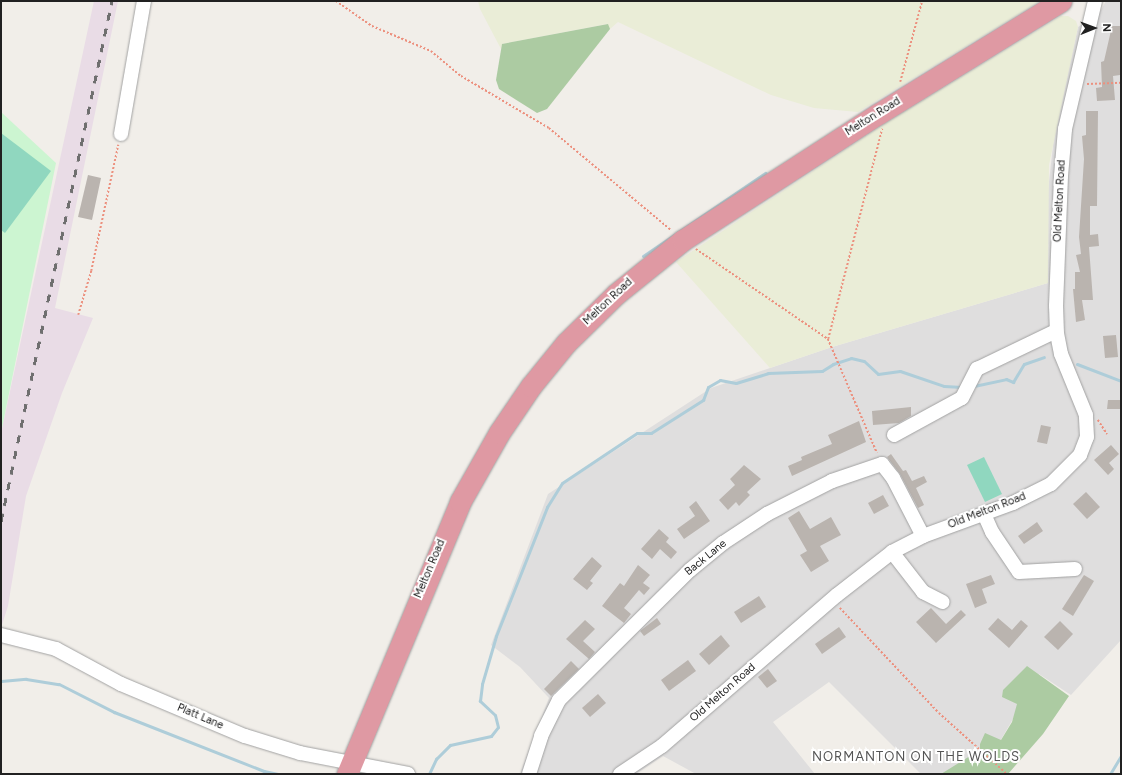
<!DOCTYPE html>
<html>
<head>
<meta charset="utf-8">
<style>
  body { margin:0 }
  #map { position:relative; width:1122px; height:775px; overflow:hidden; background:#f1eee9; font-family:Figtree,sans-serif }
  div>[style] { position:absolute }
  [style*='--x'] { left:calc(var(--x)*1px); top:calc(var(--y)*1px); width:calc(var(--w)*1px); rotate:calc(var(--a)*1deg) }
  .residential>* { inset:0; background:#dfdede }
  .industrial>* { inset:0; background:#e9dce6 }
  .farmland>* { inset:0; background:#eaedd7 }
  .forest>* { inset:0; background:#accba2 }
  .park>* { inset:0; background:#ccf5d1 }
  .pitch>* { inset:0; background:#90d7bf }
  .stream>* { height:3px; margin:-1.5px; padding:0 1.5px; transform-origin:1.5px; border-radius:1.5px; background:#aecdd9 }
  .building>* { inset:0; background:#bab4af }
  .path>* { height:1.5px; margin-top:-0.75px; transform-origin:0; background:repeating-linear-gradient(90deg,#ec907e 0 2px,transparent 0 4px) }
  .roads { filter:drop-shadow(0 0 1px #a2a2a2) drop-shadow(0 0 1px #a2a2a2) }
  .minor>* { height:14px; margin:-7px; padding:0 7px; transform-origin:7px; border-radius:7px; background:#fff }
  .highway>* { height:21px; margin:-10.5px; padding:0 10.5px; transform-origin:10.5px; border-radius:10.5px; background:#df99a3 }
  .rail>* { height:3px; margin-top:-1.5px; transform-origin:0; background:repeating-linear-gradient(90deg,#6f6f6f 0 8px,transparent 0 16px) }
  span { translate:-50% -50%; white-space:nowrap; text-align:center; line-height:1.15; -webkit-text-stroke:4px #fff; paint-order:stroke }
  .street-label { font-size:11px; color:#212121 }
  .quarter-label { font-size:13px; color:#545454; letter-spacing:1px }
  .frame { position:absolute; inset:0; border:2px solid #212121; pointer-events:none }
  .north { position:absolute; left:1074px; top:8px; width:40px; height:40px; -webkit-text-stroke:3px #fff; paint-order:stroke; rotate:89deg; font-size:11px; font-weight:700; line-height:16px; text-align:center; color:#212121 }
  .north::after { content:''; display:block; margin:auto; width:14px; height:18px; background:#212121; clip-path:polygon(50% 0,100% 100%,50% 72%,0 100%) }
</style>
</head>
<body>
<div id="map">
  <div class="residential">
    <i style="clip-path:polygon(1106px 1px,1121px 1px,1121px 640px,1071px 695px,1039px 674px,999px 743px,978px 751px,946px 774px,921px 774px,829px 682px,773px 722px,815px 774px,696px 774px,663px 756px,636px 774px,520px 774px,549px 698px,520px 667px,491px 645px,548px 494px,711px 388px,832px 347px,1048px 283px,1048px 191px,1054px 136px,1078px 27px,1100px 12px)"></i>
  </div>
  <div class="industrial">
    <i style="clip-path:polygon(94px 1px,118px 1px,55px 308px,93px 318px,62px 393px,26px 496px,8px 606px,1px 628px,1px 433px)"></i>
  </div>
  <div class="farmland">
    <i style="clip-path:polygon(478px 1px,1040px 1px,858px 112px,814px 108px,771px 95px,618px 22px,610px 29px,607px 24px,502px 44px,501px 49px,480px 9px)"></i>
    <i style="clip-path:polygon(1061px 16px,1068px 16px,1076px 21px,1078px 27px,1049px 165px,1048px 283px,832px 347px,770px 368px,676px 262px,881px 126px)"></i>
  </div>
  <div class="forest">
    <i style="clip-path:polygon(608px 24px,610px 29px,547px 109px,537px 113px,499px 89px,496px 80px,502px 44px)"></i>
    <i style="clip-path:polygon(1027px 666px,1069px 696px,1043px 734px,1008px 774px,941px 774px,978px 751px,980px 752px,980px 744px,985px 733px,1001px 740px,1012px 722px,1017px 704px,1002px 697px,1003px 690px)"></i>
  </div>
  <div class="park">
    <i style="clip-path:polygon(1px 112px,56px 163px,1px 433px)"></i>
  </div>
  <div class="pitch">
    <i style="clip-path:polygon(1px 133px,51px 171px,5px 233px,1px 230px)"></i>
    <i style="clip-path:polygon(984px 457px,1002px 494px,985px 502px,967px 465px)"></i>
  </div>
  <div class="stream">
    <i style="--x:643;--y:256;--w:148;--a:-34.2"></i>
    <i style="--x:1077;--y:364;--w:47;--a:21.1"></i>
    <i style="--x:974;--y:386;--w:33;--a:-12"></i>
    <i style="--x:1006;--y:379;--w:8;--a:23"></i>
    <i style="--x:1013;--y:382;--w:21;--a:-59"></i>
    <i style="--x:1024;--y:364;--w:21;--a:-19"></i>
    <i style="--x:1;--y:681;--w:25;--a:-5"></i>
    <i style="--x:26;--y:679;--w:33;--a:9"></i>
    <i style="--x:59;--y:684;--w:62;--a:27"></i>
    <i style="--x:114;--y:712;--w:161;--a:21.5"></i>
    <i style="--x:264;--y:771;--w:14;--a:12"></i>
    <i style="--x:429;--y:774;--w:17;--a:-65"></i>
    <i style="--x:436;--y:759;--w:20;--a:-45"></i>
    <i style="--x:450;--y:745;--w:42;--a:-12.4"></i>
    <i style="--x:491;--y:736;--w:11;--a:-52"></i>
    <i style="--x:498;--y:727;--w:12;--a:-104"></i>
    <i style="--x:495;--y:715;--w:21;--a:-137"></i>
    <i style="--x:480;--y:701;--w:17;--a:-83"></i>
    <i style="--x:482;--y:684;--w:50;--a:-73.7"></i>
    <i style="--x:496;--y:636;--w:139;--a:-68.4"></i>
    <i style="--x:547;--y:507;--w:28;--a:-58"></i>
    <i style="--x:562;--y:483;--w:90;--a:-33.7"></i>
    <i style="--x:637;--y:433;--w:14;--a:0"></i>
    <i style="--x:651;--y:433;--w:62;--a:-32.4"></i>
    <i style="--x:703;--y:400;--w:14;--a:-69"></i>
    <i style="--x:708;--y:387;--w:14;--a:-30"></i>
    <i style="--x:720;--y:380;--w:16;--a:11"></i>
    <i style="--x:736;--y:383;--w:34;--a:-17"></i>
    <i style="--x:768;--y:373;--w:54;--a:-2.1"></i>
    <i style="--x:822;--y:371;--w:13;--a:-32"></i>
    <i style="--x:833;--y:364;--w:19;--a:-18"></i>
    <i style="--x:851;--y:358;--w:13;--a:13"></i>
    <i style="--x:864;--y:361;--w:19;--a:43"></i>
    <i style="--x:878;--y:374;--w:22;--a:-8"></i>
    <i style="--x:900;--y:371;--w:46;--a:18.8"></i>
    <i style="--x:944;--y:386;--w:18;--a:3"></i>
    <i style="--x:1110;--y:774;--w:21;--a:-59"></i>
  </div>
  <div class="building">
    <i style="clip-path:polygon(1112px 26px,1121px 26px,1120px 75px,1113px 76px,1115px 100px,1097px 101px,1096px 88px,1102px 87px,1101px 62px,1104px 61px)"></i>
    <i style="clip-path:polygon(1086px 111px,1098px 111px,1097px 206px,1090px 206px,1090px 235px,1098px 234px,1099px 246px,1089px 247px,1093px 300px,1082px 300px,1085px 320px,1076px 322px,1073px 289px,1075px 289px,1075px 272px,1080px 272px,1076px 255px,1081px 254px,1079px 237px,1084px 159px,1082px 136px,1086px 135px)"></i>
    <i style="clip-path:polygon(88px 175px,101px 178px,92px 220px,78px 217px)"></i>
    <i style="clip-path:polygon(1116px 335px,1118px 357px,1105px 358px,1103px 336px)"></i>
    <i style="clip-path:polygon(1108px 400px,1121px 400px,1121px 409px,1107px 409px)"></i>
    <i style="clip-path:polygon(911px 407px,911px 416px,899px 423px,873px 425px,872px 411px)"></i>
    <i style="clip-path:polygon(859px 421px,866px 442px,792px 476px,788px 466px,802px 460px,801px 457px,832px 444px,828px 435px)"></i>
    <i style="clip-path:polygon(1041px 425px,1051px 427px,1047px 444px,1037px 442px)"></i>
    <i style="clip-path:polygon(1111px 445px,1119px 454px,1109px 463px,1114px 469px,1108px 475px,1094px 460px)"></i>
    <i style="clip-path:polygon(891px 454px,903px 471px,906px 470px,912px 481px,924px 476px,927px 482px,916px 488px,924px 505px,918px 508px,900px 474px,887px 457px)"></i>
    <i style="clip-path:polygon(744px 465px,761px 479px,747px 492px,750px 495px,739px 506px,736px 502px,728px 510px,719px 500px,735px 485px,730px 479px)"></i>
    <i style="clip-path:polygon(1086px 492px,1100px 507px,1087px 519px,1073px 504px)"></i>
    <i style="clip-path:polygon(883px 495px,889px 506px,874px 514px,868px 503px)"></i>
    <i style="clip-path:polygon(696px 501px,710px 521px,684px 539px,677px 529px,695px 516px,689px 507px)"></i>
    <i style="clip-path:polygon(799px 511px,810px 529px,831px 517px,841px 535px,820px 546px,829px 561px,811px 572px,800px 555px,807px 551px,788px 518px)"></i>
    <i style="clip-path:polygon(1037px 522px,1043px 531px,1024px 544px,1018px 536px)"></i>
    <i style="clip-path:polygon(659px 529px,669px 538px,666px 542px,677px 552px,671px 559px,660px 549px,652px 559px,641px 549px)"></i>
    <i style="clip-path:polygon(592px 557px,602px 566px,590px 581px,593px 583px,587px 590px,573px 579px)"></i>
    <i style="clip-path:polygon(638px 565px,650px 575px,643px 583px,650px 588px,644px 595px,639px 590px,624px 608px,631px 614px,624px 623px,602px 606px,620px 583px,624px 586px)"></i>
    <i style="clip-path:polygon(991px 575px,995px 584px,982px 589px,987px 603px,975px 608px,966px 584px)"></i>
    <i style="clip-path:polygon(1084px 575px,1094px 581px,1073px 616px,1062px 609px)"></i>
    <i style="clip-path:polygon(759px 596px,766px 607px,741px 623px,734px 612px)"></i>
    <i style="clip-path:polygon(931px 608px,946px 624px,961px 610px,966px 615px,936px 643px,916px 622px)"></i>
    <i style="clip-path:polygon(657px 618px,661px 624px,644px 636px,640px 631px)"></i>
    <i style="clip-path:polygon(998px 618px,1012px 630px,1021px 620px,1028px 626px,1009px 648px,988px 629px)"></i>
    <i style="clip-path:polygon(585px 620px,595px 629px,583px 641px,595px 652px,589px 659px,566px 639px)"></i>
    <i style="clip-path:polygon(1060px 621px,1073px 634px,1058px 650px,1044px 637px)"></i>
    <i style="clip-path:polygon(839px 627px,846px 637px,822px 654px,815px 644px)"></i>
    <i style="clip-path:polygon(721px 635px,730px 646px,709px 665px,699px 654px)"></i>
    <i style="clip-path:polygon(688px 660px,696px 671px,669px 691px,661px 680px)"></i>
    <i style="clip-path:polygon(571px 661px,579px 669px,551px 696px,544px 689px)"></i>
    <i style="clip-path:polygon(768px 669px,777px 681px,767px 688px,758px 677px)"></i>
    <i style="clip-path:polygon(598px 694px,606px 703px,590px 717px,582px 708px)"></i>
  </div>
  <div class="path">
    <i style="--x:336;--y:1;--w:44;--a:34.8"></i>
    <i style="--x:372;--y:26;--w:64;--a:23"></i>
    <i style="--x:431;--y:51;--w:39;--a:40"></i>
    <i style="--x:461;--y:76;--w:102;--a:30.6"></i>
    <i style="--x:549;--y:128;--w:159;--a:39.9"></i>
    <i style="--x:900;--y:82;--w:84;--a:-74.8"></i>
    <i style="--x:1087;--y:84;--w:34;--a:-2"></i>
    <i style="--x:696;--y:249;--w:160;--a:34.3"></i>
    <i style="--x:828;--y:339;--w:124;--a:66.7"></i>
    <i style="--x:78;--y:315;--w:46;--a:-73.5"></i>
    <i style="--x:91;--y:271;--w:129;--a:-77.9"></i>
    <i style="--x:828;--y:339;--w:217;--a:-75.6"></i>
    <i style="--x:1098;--y:420;--w:17;--a:57"></i>
    <i style="--x:840;--y:608;--w:144;--a:46.7"></i>
    <i style="--x:939;--y:713;--w:91;--a:41.9"></i>
  </div>
  <div class="roads">
    <div class="minor">
      <i style="--x:121;--y:134;--w:135;--a:-80.2"></i>
      <i style="--x:894;--y:435;--w:77;--a:-28.6"></i>
      <i style="--x:962;--y:398;--w:33;--a:-63"></i>
      <i style="--x:977;--y:369;--w:88;--a:-25.7"></i>
      <i style="--x:984;--y:514;--w:20;--a:66"></i>
      <i style="--x:992;--y:532;--w:48;--a:56"></i>
      <i style="--x:1019;--y:572;--w:56;--a:-3.1"></i>
      <i style="--x:892;--y:552;--w:51;--a:52.2"></i>
      <i style="--x:923;--y:592;--w:22;--a:27"></i>
      <i style="--x:1;--y:635;--w:57;--a:14.3"></i>
      <i style="--x:56;--y:649;--w:74;--a:28.3"></i>
      <i style="--x:121;--y:684;--w:134;--a:22.8"></i>
      <i style="--x:245;--y:736;--w:58;--a:17.2"></i>
      <i style="--x:300;--y:753;--w:110;--a:11"></i>
      <i style="--x:529;--y:774;--w:40;--a:-72"></i>
      <i style="--x:541;--y:736;--w:40;--a:-63.4"></i>
      <i style="--x:559;--y:700;--w:185;--a:-44.8"></i>
      <i style="--x:690;--y:570;--w:43;--a:-39.3"></i>
      <i style="--x:723;--y:543;--w:53;--a:-33.4"></i>
      <i style="--x:767;--y:514;--w:73;--a:-26.9"></i>
      <i style="--x:832;--y:481;--w:53;--a:-18.8"></i>
      <i style="--x:882;--y:464;--w:18;--a:52"></i>
      <i style="--x:893;--y:478;--w:65;--a:62.7"></i>
      <i style="--x:620;--y:774;--w:50;--a:-33.7"></i>
      <i style="--x:662;--y:746;--w:231;--a:-40.8"></i>
      <i style="--x:837;--y:595;--w:70;--a:-38"></i>
      <i style="--x:892;--y:552;--w:35;--a:-27"></i>
      <i style="--x:923;--y:536;--w:96;--a:-20.1"></i>
      <i style="--x:1013;--y:503;--w:42;--a:-26.6"></i>
      <i style="--x:1051;--y:484;--w:41;--a:-45"></i>
      <i style="--x:1080;--y:455;--w:19;--a:-69"></i>
      <i style="--x:1087;--y:437;--w:22;--a:-93"></i>
      <i style="--x:1086;--y:415;--w:66;--a:-112.3"></i>
      <i style="--x:1061;--y:354;--w:20;--a:-101"></i>
      <i style="--x:1057;--y:334;--w:28;--a:-92"></i>
      <i style="--x:1056;--y:306;--w:130;--a:-87.8"></i>
      <i style="--x:1061;--y:176;--w:47;--a:-85.1"></i>
      <i style="--x:1065;--y:129;--w:131;--a:-76.8"></i>
    </div>
    <div class="highway">
      <i style="--x:347;--y:774;--w:295;--a:-67.4"></i>
      <i style="--x:460;--y:502;--w:79;--a:-60.5"></i>
      <i style="--x:499;--y:433;--w:57;--a:-55.8"></i>
      <i style="--x:531;--y:386;--w:55;--a:-50.9"></i>
      <i style="--x:566;--y:343;--w:70;--a:-44.4"></i>
      <i style="--x:616;--y:294;--w:86;--a:-38.9"></i>
      <i style="--x:683;--y:240;--w:232;--a:-32.9"></i>
      <i style="--x:878;--y:114;--w:215;--a:-31.7"></i>
    </div>
  </div>
  <div class="rail">
    <i style="--x:1;--y:521;--w:532;--a:-77.95"></i>
  </div>
  <div class="street-label">
    <span style="left:873px;top:117px;rotate:-32deg">Melton Road</span>
    <span style="left:1060px;top:201px;rotate:-87deg">Old Melton Road</span>
    <span style="left:608px;top:302px;rotate:-43deg">Melton Road</span>
    <span style="left:987px;top:511px;rotate:-21deg">Old Melton Road</span>
    <span style="left:706px;top:558px;rotate:-39deg">Back Lane</span>
    <span style="left:430px;top:569px;rotate:-67deg">Melton Road</span>
    <span style="left:723px;top:693px;rotate:-41deg">Old Melton Road</span>
    <span style="left:200px;top:717px;rotate:23deg">Platt Lane</span>
  </div>
  <div class="quarter-label">
    <span style="left:916px;top:757px">NORMANTON ON THE WOLDS</span>
  </div>
  <div class="frame"></div>
  <div class="north">N</div>
</div>
</body>
</html>
